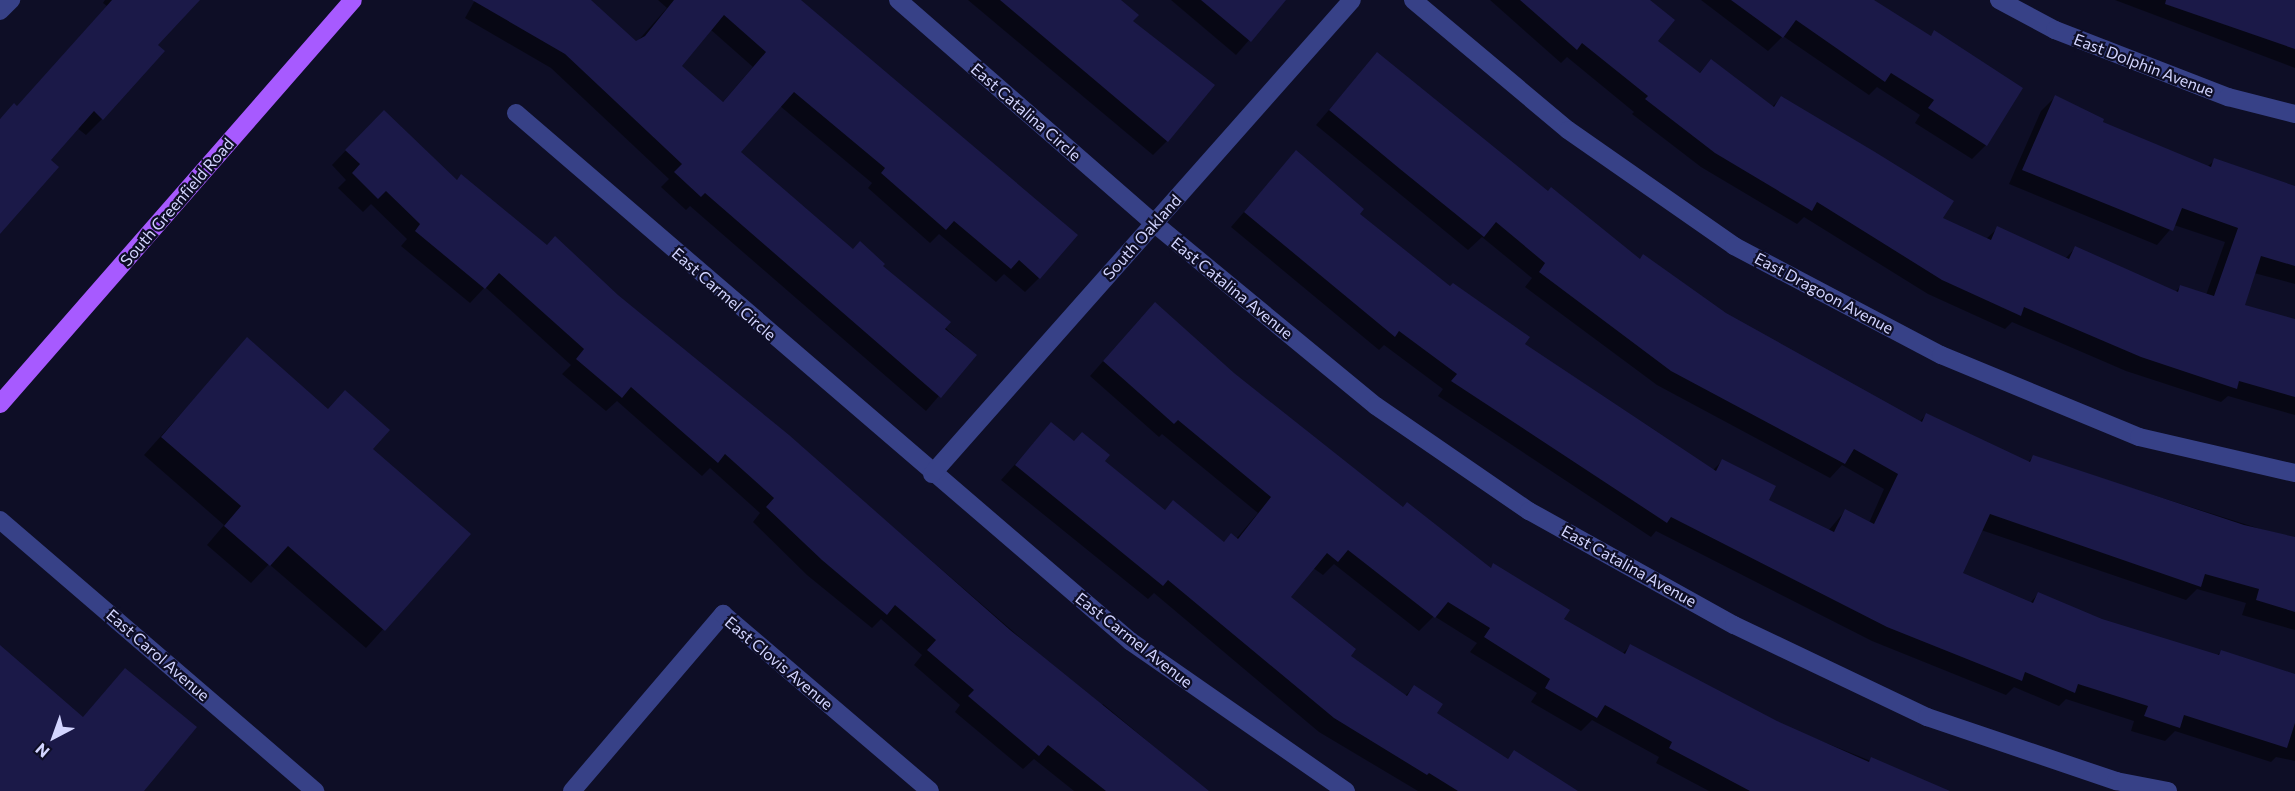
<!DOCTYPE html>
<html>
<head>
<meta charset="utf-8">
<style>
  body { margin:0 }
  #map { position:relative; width:2295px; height:791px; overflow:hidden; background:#0e0e26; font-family:Commissioner,sans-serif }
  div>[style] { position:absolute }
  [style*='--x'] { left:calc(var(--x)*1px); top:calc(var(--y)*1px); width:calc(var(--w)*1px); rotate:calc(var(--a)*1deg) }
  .shadow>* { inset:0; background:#0007 }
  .building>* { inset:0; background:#1b1948 }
  .minor>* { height:18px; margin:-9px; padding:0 9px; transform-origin:9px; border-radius:9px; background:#374187 }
  .major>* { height:18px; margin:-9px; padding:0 9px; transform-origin:9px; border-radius:9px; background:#a75aff }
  span { translate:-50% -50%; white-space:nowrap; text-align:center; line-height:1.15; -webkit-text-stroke:4.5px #0e0e26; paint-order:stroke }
  .street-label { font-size:16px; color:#d3d5ff }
  .north { position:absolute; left:24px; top:707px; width:60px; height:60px; -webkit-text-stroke:4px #0e0e26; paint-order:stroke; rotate:221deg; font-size:16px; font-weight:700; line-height:24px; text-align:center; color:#d3d5ff }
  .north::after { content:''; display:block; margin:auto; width:21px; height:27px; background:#d3d5ff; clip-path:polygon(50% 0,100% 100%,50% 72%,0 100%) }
</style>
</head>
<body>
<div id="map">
  <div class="shadow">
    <i style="clip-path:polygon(105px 0,198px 0,156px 46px,102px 119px,86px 135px,77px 128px,49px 160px,0 233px,0 119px,17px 107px,107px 6px,103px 3px)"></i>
    <i style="clip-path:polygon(evenodd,475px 0,589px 0,636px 43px,667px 8px,658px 0,799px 0,1039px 278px,1025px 292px,1004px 274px,996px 282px,939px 234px,930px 243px,868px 188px,872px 183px,780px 106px,739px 153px,852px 251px,881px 266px,974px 355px,926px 411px,690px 206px,686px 210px,661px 187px,669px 179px,551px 68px,465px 18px,475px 0,710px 29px,753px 67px,722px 103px,680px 66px,710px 29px)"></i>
    <i style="clip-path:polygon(968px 0,1120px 0,1131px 22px,1167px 141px,1153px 155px)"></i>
    <i style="clip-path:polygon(1171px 0,1284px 0,1236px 55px)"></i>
    <i style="clip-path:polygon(1490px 0,1647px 0,1656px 41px,1698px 74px,1711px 61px,1772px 107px,1781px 98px,1941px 219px,1986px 239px,1998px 228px,2065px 259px,2075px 248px,2175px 292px,2181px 286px,2206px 295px,2225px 242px,2174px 225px,2157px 245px,2009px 184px,2041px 111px,2055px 97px,2101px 123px,2207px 167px,2215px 160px,2295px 188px,2295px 284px,2254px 273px,2243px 306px,2295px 321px,2295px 415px,2228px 396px,2221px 402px,2126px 371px,2012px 322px,2005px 329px,1928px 294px,1804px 217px,1797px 224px,1701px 167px,1632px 114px,1634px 112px,1567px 57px,1561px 63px)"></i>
    <i style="clip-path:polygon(1701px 0,1871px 0,1930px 37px,1935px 32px,1986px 145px,1972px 159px,1915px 123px,1920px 115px,1877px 87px,1869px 95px,1783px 36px,1768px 51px)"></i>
    <i style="clip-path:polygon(2115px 0,2295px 0,2295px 68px)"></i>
    <i style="clip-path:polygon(1377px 54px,1547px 193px,1639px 260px,1725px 315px,1919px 422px,1926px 415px,2028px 462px,2033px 457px,2295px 540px,2295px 630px,2242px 615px,2246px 603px,2197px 589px,2186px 600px,1981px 530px,1961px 574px,2030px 603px,2038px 594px,2102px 621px,2216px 656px,2221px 652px,2295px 675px,2295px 761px,2276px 757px,2271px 762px,2175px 731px,2165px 741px,2131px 731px,2134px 721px,2066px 699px,2059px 706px,2014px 687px,2006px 695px,1872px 641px,1656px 531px,1651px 537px,1438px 396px,1443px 389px,1384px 345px,1379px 350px,1231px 227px,1296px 152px,1358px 214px,1523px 344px,1712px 471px,1722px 461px,1767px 501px,1828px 531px,1845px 511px,1869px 523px,1884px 489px,1842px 465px,1830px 478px,1657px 385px,1525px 287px,1532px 278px,1482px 237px,1468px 250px,1316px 125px)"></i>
    <i style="clip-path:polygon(369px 126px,456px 181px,617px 296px,788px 436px,1100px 707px,1103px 704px,1207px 791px,1074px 791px,1034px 759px,1023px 769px,955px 712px,960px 705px,914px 665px,922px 655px,881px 619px,872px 628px,807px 575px,753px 522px,760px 513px,710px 468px,702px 476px,617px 401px,606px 411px,562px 374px,571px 365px,485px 287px,470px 303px,401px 246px,407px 239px,371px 204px,363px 212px,338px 188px,346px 180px,332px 165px)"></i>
    <i style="clip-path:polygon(1141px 318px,1233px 374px,1403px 508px,1490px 569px,1494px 565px,1562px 620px,1622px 654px,1631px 645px,1777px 723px,1945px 791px,1709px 791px,1656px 763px,1659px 757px,1592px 720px,1581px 731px,1531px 702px,1537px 693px,1470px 652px,1477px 643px,1434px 616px,1419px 631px,1334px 564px,1323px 575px,1313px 568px,1289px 598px,1348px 656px,1405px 696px,1414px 687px,1435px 714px,1507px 760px,1514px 752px,1575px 791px,1418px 791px,1319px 732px,1154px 593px,1148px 599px,1001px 480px,1051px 424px,1164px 511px,1173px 502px,1223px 543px,1236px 539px,1258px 513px,1162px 434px,1159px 437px,1090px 376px)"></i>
    <i style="clip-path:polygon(247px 340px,469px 534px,366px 648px,269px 564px,251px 583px,207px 545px,224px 525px,144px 455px)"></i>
  </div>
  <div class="building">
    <i style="clip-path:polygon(112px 0,200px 0,158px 45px,165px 51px,103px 120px,94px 111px,51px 160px,59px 167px,0 234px,0 119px,14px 103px,17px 106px)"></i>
    <i style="clip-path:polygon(evenodd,472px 0,591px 0,636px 41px,645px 36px,674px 0,801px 0,1078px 235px,1040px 279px,1019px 260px,1011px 269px,954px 221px,946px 230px,881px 173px,885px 168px,794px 92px,741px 152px,853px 249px,860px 241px,885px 264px,883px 266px,951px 322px,945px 329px,977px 355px,941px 398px,705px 193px,701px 197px,674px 172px,682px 164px,565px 54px,472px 0,724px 15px,766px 52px,723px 102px,682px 66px,724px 15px)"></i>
    <i style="clip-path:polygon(1000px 0,1121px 0,1139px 15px,1133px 21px,1215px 85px,1168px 142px)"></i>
    <i style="clip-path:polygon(1201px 0,1286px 0,1251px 42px)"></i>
    <i style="clip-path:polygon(1520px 0,1650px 0,1675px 20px,1658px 41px,1700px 73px,1711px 59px,1774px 107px,1781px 96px,1875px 152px,1954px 201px,1943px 218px,1991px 240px,1997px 226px,2069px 259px,2075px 246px,2178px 292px,2180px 285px,2214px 296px,2238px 228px,2182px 208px,2173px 231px,2022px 170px,2055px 95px,2104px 119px,2103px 122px,2211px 167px,2214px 158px,2295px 186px,2295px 266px,2261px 256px,2245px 305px,2295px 319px,2295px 397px,2239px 381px,2237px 389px,2141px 357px,2024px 307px,2021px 316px,1942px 280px,1817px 202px,1812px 211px,1715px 153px,1645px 99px,1648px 96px,1582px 43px,1577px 50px)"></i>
    <i style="clip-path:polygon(1731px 0,1874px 0,1931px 36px,1934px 30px,2023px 88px,1987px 146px,1928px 108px,1934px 100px,1891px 73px,1885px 82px,1796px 20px,1783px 38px)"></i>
    <i style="clip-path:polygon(2166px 0,2295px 0,2295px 49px,2165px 4px)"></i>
    <i style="clip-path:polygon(1377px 52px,1548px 191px,1551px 187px,1640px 259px,1643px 254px,1726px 313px,1922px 422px,1926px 413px,2030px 462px,2033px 455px,2244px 525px,2295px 537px,2295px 612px,2256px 600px,2259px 589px,2205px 574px,2201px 587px,1990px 514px,1963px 573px,2033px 603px,2038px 592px,2102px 619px,2219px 655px,2221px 650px,2295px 674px,2295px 723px,2287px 748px,2184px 715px,2180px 728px,2144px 716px,2148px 706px,2078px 684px,2075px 693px,2025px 672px,2022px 681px,1887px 627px,1671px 517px,1667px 523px,1451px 381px,1457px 374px,1399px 331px,1395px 337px,1244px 212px,1296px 150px,1364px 209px,1360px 214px,1450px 286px,1453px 283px,1530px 337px,1525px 344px,1716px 471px,1722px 459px,1776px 486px,1769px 500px,1834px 532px,1845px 509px,1874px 524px,1898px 474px,1854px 449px,1845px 464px,1671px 371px,1539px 272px,1545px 263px,1496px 222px,1484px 237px,1400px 169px,1329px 110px)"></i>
    <i style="clip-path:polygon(384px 110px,457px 180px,461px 174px,547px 245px,555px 236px,618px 295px,789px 435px,1010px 630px,1209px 791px,1106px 791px,1048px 745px,1039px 756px,968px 696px,974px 690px,927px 650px,936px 640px,895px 605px,887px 615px,822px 560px,766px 507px,774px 498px,725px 454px,718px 463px,631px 387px,622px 398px,576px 359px,584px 349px,499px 273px,485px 289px,415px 231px,420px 224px,386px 191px,378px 199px,352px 173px,360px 164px,345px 150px)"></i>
    <i style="clip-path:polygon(1155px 302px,1234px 373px,1403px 507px,1407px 502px,1491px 568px,1493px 563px,1570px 610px,1564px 619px,1625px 654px,1630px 644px,1777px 721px,1869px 762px,1871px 757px,1950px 791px,1750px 791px,1669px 748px,1672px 742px,1605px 705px,1597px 718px,1545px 688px,1550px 679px,1484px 637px,1490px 628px,1448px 602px,1435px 618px,1348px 550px,1338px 562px,1327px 553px,1291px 597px,1356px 649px,1351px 656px,1407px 696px,1414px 685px,1443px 704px,1437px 713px,1508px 759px,1514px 750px,1578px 791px,1458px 791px,1429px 773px,1427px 775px,1334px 718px,1168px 580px,1163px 586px,1015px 465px,1051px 422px,1074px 441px,1082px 432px,1110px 455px,1105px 461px,1165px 510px,1173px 500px,1224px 542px,1231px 533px,1238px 539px,1271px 497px,1178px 420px,1174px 424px,1103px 361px)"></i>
    <i style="clip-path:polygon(247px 337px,328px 409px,345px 390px,390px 430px,373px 449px,471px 534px,385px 631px,288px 546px,270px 566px,224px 526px,241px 506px,161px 437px)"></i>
    <i style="clip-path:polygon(0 645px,83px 717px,125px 668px,197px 727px,144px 791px,0 791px)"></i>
  </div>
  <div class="minor">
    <i style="--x:898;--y:0;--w:341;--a:41.1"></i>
    <i style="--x:1155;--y:224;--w:286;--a:39.5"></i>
    <i style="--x:1376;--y:406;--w:186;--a:34.5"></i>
    <i style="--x:1529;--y:511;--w:235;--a:29.1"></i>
    <i style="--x:1734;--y:625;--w:214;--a:25.5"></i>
    <i style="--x:1927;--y:717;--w:200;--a:18.7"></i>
    <i style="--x:2116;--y:781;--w:53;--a:10.9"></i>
    <i style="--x:1413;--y:0;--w:202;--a:40"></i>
    <i style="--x:1568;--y:130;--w:203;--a:34.9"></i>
    <i style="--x:1734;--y:246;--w:234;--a:27.8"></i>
    <i style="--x:1941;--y:355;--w:214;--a:22.5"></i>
    <i style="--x:2139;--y:437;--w:160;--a:13"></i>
    <i style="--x:1999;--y:0;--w:64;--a:28.2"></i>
    <i style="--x:2055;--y:30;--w:186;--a:21.2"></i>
    <i style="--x:2228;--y:97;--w:69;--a:14.2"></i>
    <i style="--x:0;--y:11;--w:16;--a:-45"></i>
    <i style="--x:516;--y:113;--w:810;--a:40.69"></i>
    <i style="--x:1130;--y:641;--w:263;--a:34.8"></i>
    <i style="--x:932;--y:474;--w:633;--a:-48.46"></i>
    <i style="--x:0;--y:520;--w:416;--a:40.7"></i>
    <i style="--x:572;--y:791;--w:233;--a:-49.5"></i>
    <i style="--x:723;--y:614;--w:272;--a:40.5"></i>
  </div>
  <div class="major">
    <i style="--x:0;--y:404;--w:536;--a:-48.85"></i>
  </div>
  <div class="street-label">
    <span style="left:2144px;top:65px;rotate:21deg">East Dolphin Avenue</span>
    <span style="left:1026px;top:112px;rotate:41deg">East Catalina Circle</span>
    <span style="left:177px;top:202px;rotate:-49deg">South Greenfield Road</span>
    <span style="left:1142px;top:237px;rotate:-48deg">South Oakland</span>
    <span style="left:1232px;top:288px;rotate:39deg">East Catalina Avenue</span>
    <span style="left:1824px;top:293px;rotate:28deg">East Dragoon Avenue</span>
    <span style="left:724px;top:294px;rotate:41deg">East Carmel Circle</span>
    <span style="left:1629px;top:566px;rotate:29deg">East Catalina Avenue</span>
    <span style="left:1134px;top:640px;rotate:38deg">East Carmel Avenue</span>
    <span style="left:158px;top:655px;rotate:41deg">East Carol Avenue</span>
    <span style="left:779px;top:663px;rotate:40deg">East Clovis Avenue</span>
  </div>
  <div class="north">N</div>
</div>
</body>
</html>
